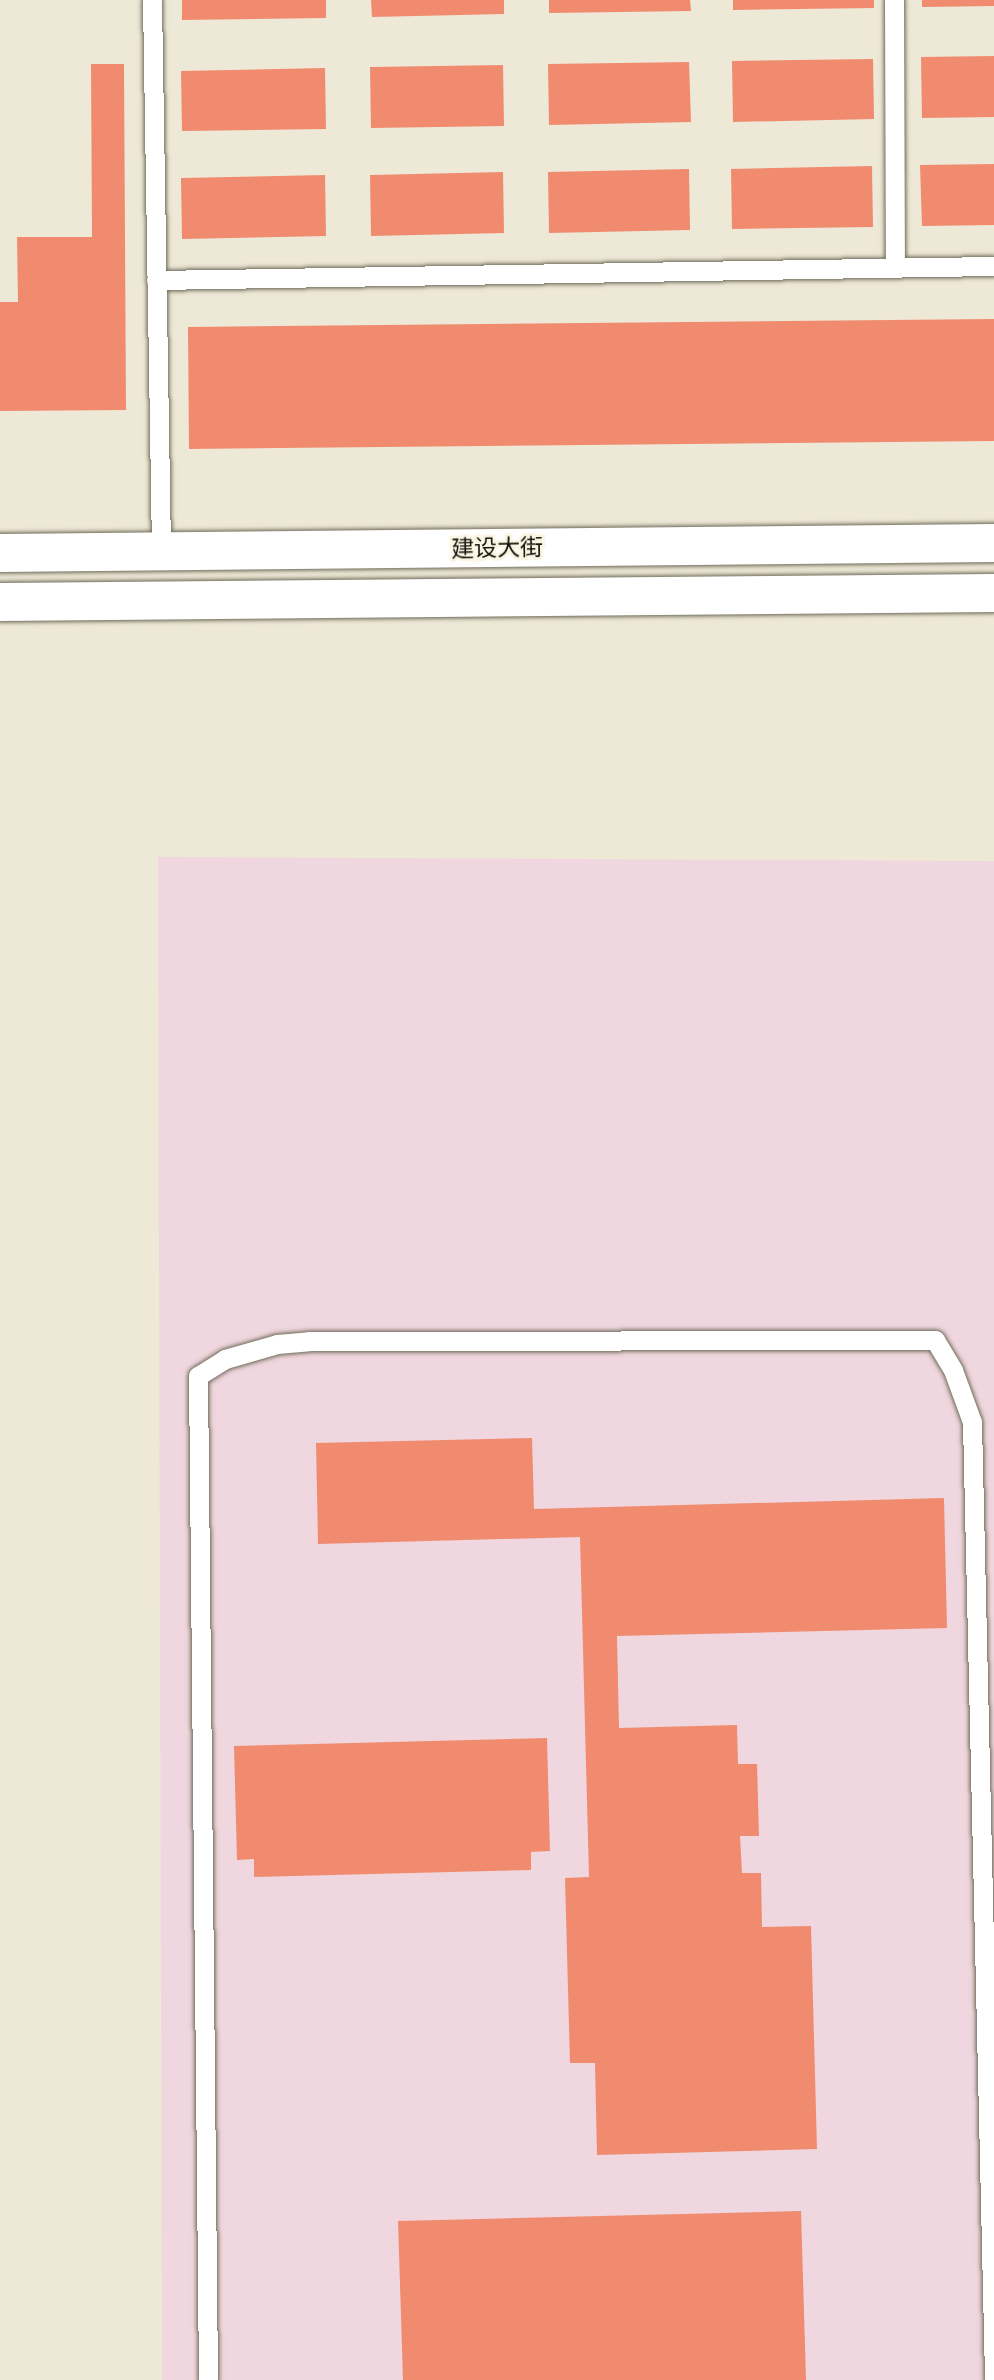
<!DOCTYPE html>
<html>
<head>
<meta charset="utf-8">
<style>
  body { margin:0 }
  #map { position:relative; width:994px; height:2380px; overflow:hidden; background:#eee8d6; font-family:Arial,"Noto Sans SC",sans-serif }
  div>[style] { position:absolute }
  [style*='--x'] { left:calc(var(--x)*1px); top:calc(var(--y)*1px); width:calc(var(--w)*1px); rotate:calc(var(--a)*1deg) }
  .medical>* { inset:0; background:#f0d6de }
  .building>* { inset:0; background:#f08b70 }
  .roads { filter:drop-shadow(0 0 2px #706c5b) drop-shadow(0 0 2px #706c5b) }
  .service>* { height:19px; margin:-9.5px; padding:0 9.5px; transform-origin:9.5px; border-radius:9.5px; background:#fff }
  .tertiary>* { height:38px; margin:-19px; padding:0 19px; transform-origin:19px; border-radius:19px; background:#fff }
  span { translate:-50% -50%; white-space:nowrap; text-align:center; line-height:1.15; -webkit-text-stroke:6px #fbf5e3; paint-order:stroke }
  .street-label { font-size:23px; color:#13120b }
</style>
</head>
<body>
<div id="map">
  <div class="medical">
    <i style="clip-path:polygon(158px 857px,994px 861px,994px 2380px,162px 2380px)"></i>
  </div>
  <div class="building">
    <i style="clip-path:polygon(182px 0,326px 0,326px 18px,182px 20px)"></i>
    <i style="clip-path:polygon(371px 0,504px 0,504px 14px,372px 17px)"></i>
    <i style="clip-path:polygon(549px 0,690px 0,691px 11px,549px 13px)"></i>
    <i style="clip-path:polygon(733px 0,874px 0,874px 8px,733px 10px)"></i>
    <i style="clip-path:polygon(922px 0,994px 0,994px 6px,922px 7px)"></i>
    <i style="clip-path:polygon(994px 56px,994px 117px,922px 118px,921px 57px)"></i>
    <i style="clip-path:polygon(873px 59px,874px 119px,733px 122px,732px 61px)"></i>
    <i style="clip-path:polygon(689px 62px,691px 122px,549px 125px,548px 64px)"></i>
    <i style="clip-path:polygon(91px 64px,124px 64px,126px 410px,0 411px,0 302px,18px 302px,17px 237px,92px 237px)"></i>
    <i style="clip-path:polygon(503px 65px,504px 126px,371px 128px,370px 67px)"></i>
    <i style="clip-path:polygon(325px 68px,326px 129px,182px 131px,181px 71px)"></i>
    <i style="clip-path:polygon(994px 164px,994px 225px,922px 226px,920px 165px)"></i>
    <i style="clip-path:polygon(872px 166px,873px 227px,732px 229px,731px 169px)"></i>
    <i style="clip-path:polygon(689px 169px,690px 230px,549px 233px,548px 172px)"></i>
    <i style="clip-path:polygon(503px 172px,504px 233px,371px 236px,370px 175px)"></i>
    <i style="clip-path:polygon(325px 175px,326px 236px,182px 239px,181px 178px)"></i>
    <i style="clip-path:polygon(994px 319px,994px 441px,189px 449px,188px 327px)"></i>
    <i style="clip-path:polygon(532px 1438px,534px 1509px,944px 1498px,947px 1628px,617px 1636px,619px 1728px,737px 1725px,738px 1764px,757px 1764px,759px 1836px,740px 1836px,742px 1873px,761px 1873px,762px 1927px,811px 1926px,817px 2149px,597px 2155px,595px 2063px,570px 2063px,565px 1878px,589px 1877px,580px 1537px,318px 1544px,316px 1443px)"></i>
    <i style="clip-path:polygon(547px 1738px,550px 1851px,531px 1852px,531px 1870px,254px 1877px,254px 1859px,237px 1860px,234px 1746px)"></i>
    <i style="clip-path:polygon(801px 2211px,806px 2380px,403px 2380px,398px 2221px)"></i>
  </div>
  <div class="roads">
    <div class="service">
      <i style="--x:152;--y:0;--w:551;--a:89.06"></i>
      <i style="--x:894;--y:0;--w:267;--a:89.8"></i>
      <i style="--x:156;--y:280;--w:838;--a:-0.96"></i>
      <i style="--x:208;--y:2380;--w:1004;--a:-90.57"></i>
      <i style="--x:198;--y:1376;--w:32;--a:-32"></i>
      <i style="--x:225;--y:1359;--w:54;--a:-16.1"></i>
      <i style="--x:277;--y:1344;--w:32;--a:-5"></i>
      <i style="--x:309;--y:1341;--w:626;--a:-0.09"></i>
      <i style="--x:935;--y:1340;--w:35;--a:59"></i>
      <i style="--x:953;--y:1370;--w:55;--a:69.9"></i>
      <i style="--x:972;--y:1422;--w:958;--a:88.68"></i>
    </div>
    <div class="tertiary">
      <i style="--x:0;--y:553;--w:994;--a:-0.58"></i>
      <i style="--x:0;--y:602;--w:994;--a:-0.52"></i>
    </div>
  </div>
  <div class="street-label">
    <span style="left:497px;top:548px;rotate:-1deg">建设大街</span>
  </div>
</div>
</body>
</html>
